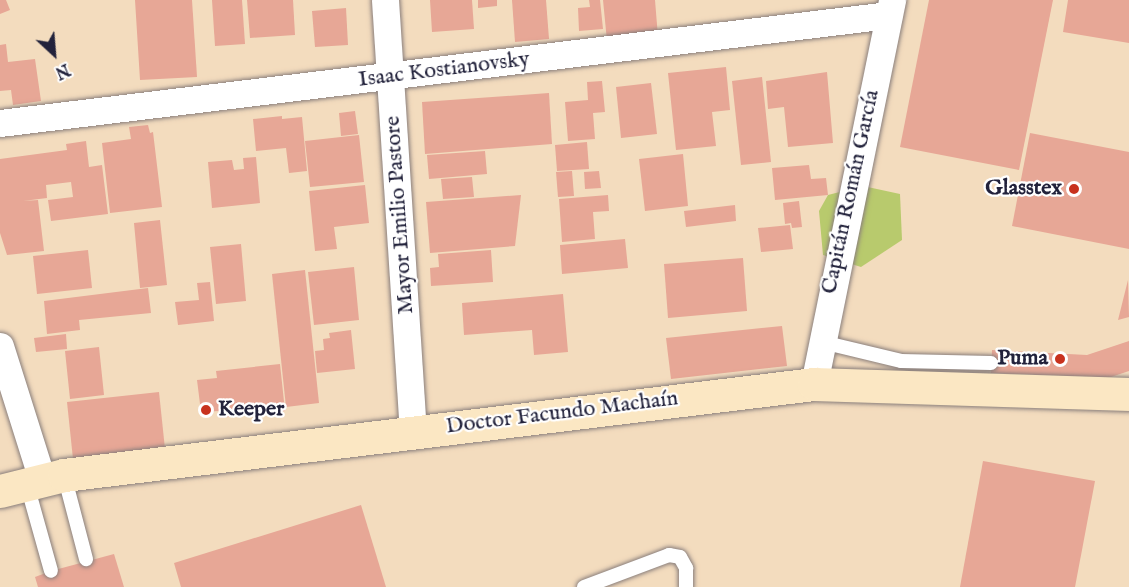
<!DOCTYPE html>
<html>
<head>
<meta charset="utf-8">
<style>
  body { margin:0 }
  #map { position:relative; width:1129px; height:587px; overflow:hidden; background:#f3dcbe; font-family:"IM FELL English",serif }
  div>[style] { position:absolute }
  [style*='--x'] { left:calc(var(--x)*1px); top:calc(var(--y)*1px); width:calc(var(--w)*1px); rotate:calc(var(--a)*1deg) }
  .green>* { inset:0; background:#b8ca6d }
  .building>* { inset:0; background:#e7a796 }
  .roads { filter:drop-shadow(0 0 2px #8a7f7c) drop-shadow(0 0 2px #8a7f7c) }
  .lane>* { height:14px; margin:-7px; padding:0 7px; transform-origin:7px; border-radius:7px; background:#fff }
  .street>* { height:27px; margin:-13.5px; padding:0 13.5px; transform-origin:13.5px; border-radius:13.5px; background:#fff }
  .secondary>* { height:33px; margin:-16.5px; padding:0 16.5px; transform-origin:16.5px; border-radius:16.5px; background:#fbe7c3 }
  .dots>* { width:16px; height:16px; translate:-50% -50%; box-sizing:border-box; border:3px solid #fff; border-radius:50% }
  span { translate:-50% -50%; white-space:nowrap; text-align:center; line-height:1.15; -webkit-text-stroke:4.5px #fff; paint-order:stroke }
  .street-label { font-size:22px; color:#22223b }
  .poi-label { font-size:22px; color:#22223b; font-weight:700 }
  .right { translate:-100% -50%; text-align:right }
  .left { translate:0 -50%; text-align:left }
  .north { position:absolute; left:24px; top:24px; width:60px; height:60px; -webkit-text-stroke:4px #fff; paint-order:stroke; rotate:154deg; font-size:16px; font-weight:700; line-height:24px; text-align:center; color:#22223b }
  .north::after { content:''; display:block; margin:auto; width:21px; height:27px; background:#22223b; clip-path:polygon(50% 0,100% 100%,50% 72%,0 100%) }
</style>
</head>
<body>
<div id="map">
  <div class="green">
    <i style="clip-path:polygon(863px 186px,900px 194px,902px 240px,861px 267px,823px 255px,819px 211px,828px 195px)"></i>
  </div>
  <div class="building">
    <i style="clip-path:polygon(0 0,6px 0,10px 10px,0 14px)"></i>
    <i style="clip-path:polygon(135px 0,192px 0,197px 77px,140px 80px)"></i>
    <i style="clip-path:polygon(212px 0,242px 0,245px 44px,215px 46px)"></i>
    <i style="clip-path:polygon(247px 0,293px 0,295px 35px,250px 38px)"></i>
    <i style="clip-path:polygon(430px 0,472px 0,474px 29px,432px 32px)"></i>
    <i style="clip-path:polygon(478px 0,497px 0,497px 6px,478px 8px)"></i>
    <i style="clip-path:polygon(512px 0,546px 0,549px 39px,515px 42px)"></i>
    <i style="clip-path:polygon(589px 0,600px 0,603px 29px,579px 31px,578px 8px,590px 7px)"></i>
    <i style="clip-path:polygon(603px 0,655px 0,658px 37px,607px 41px)"></i>
    <i style="clip-path:polygon(929px 0,1053px 0,1019px 170px,900px 147px)"></i>
    <i style="clip-path:polygon(1068px 0,1129px 0,1129px 43px,1063px 32px)"></i>
    <i style="clip-path:polygon(346px 8px,348px 45px,315px 47px,312px 11px)"></i>
    <i style="clip-path:polygon(6px 44px,8px 62px,35px 59px,41px 101px,13px 105px,11px 90px,0 91px,0 45px)"></i>
    <i style="clip-path:polygon(726px 67px,730px 110px,712px 112px,716px 146px,676px 150px,668px 73px)"></i>
    <i style="clip-path:polygon(827px 72px,833px 143px,788px 147px,784px 107px,768px 109px,766px 81px)"></i>
    <i style="clip-path:polygon(762px 77px,771px 162px,741px 165px,732px 81px)"></i>
    <i style="clip-path:polygon(602px 81px,605px 112px,593px 113px,595px 139px,568px 141px,565px 102px,588px 100px,587px 82px)"></i>
    <i style="clip-path:polygon(651px 83px,657px 134px,621px 138px,616px 87px)"></i>
    <i style="clip-path:polygon(549px 93px,552px 144px,425px 154px,422px 102px)"></i>
    <i style="clip-path:polygon(355px 111px,358px 134px,341px 136px,339px 113px)"></i>
    <i style="clip-path:polygon(282px 116px,282px 119px,302px 117px,307px 171px,289px 173px,286px 148px,256px 151px,253px 119px)"></i>
    <i style="clip-path:polygon(148px 125px,150px 133px,153px 132px,162px 207px,110px 213px,102px 143px,131px 139px,129px 127px)"></i>
    <i style="clip-path:polygon(1030px 133px,1129px 152px,1129px 249px,1012px 226px)"></i>
    <i style="clip-path:polygon(359px 135px,364px 182px,310px 187px,305px 141px)"></i>
    <i style="clip-path:polygon(86px 141px,89px 167px,102px 165px,108px 214px,51px 221px,48px 200px,73px 197px,71px 182px,46px 185px,47px 198px,23px 201px,38px 200px,44px 251px,7px 255px,0 233px,0 159px,67px 150px,66px 144px)"></i>
    <i style="clip-path:polygon(587px 142px,589px 169px,557px 171px,555px 145px)"></i>
    <i style="clip-path:polygon(485px 151px,487px 174px,429px 179px,427px 155px)"></i>
    <i style="clip-path:polygon(683px 154px,688px 206px,645px 211px,639px 159px)"></i>
    <i style="clip-path:polygon(256px 157px,260px 203px,212px 208px,208px 162px,232px 160px,234px 170px,244px 169px,243px 158px)"></i>
    <i style="clip-path:polygon(809px 165px,811px 179px,826px 178px,828px 195px,775px 200px,772px 168px)"></i>
    <i style="clip-path:polygon(572px 171px,574px 196px,558px 197px,556px 172px)"></i>
    <i style="clip-path:polygon(599px 171px,601px 188px,585px 189px,584px 172px)"></i>
    <i style="clip-path:polygon(472px 177px,474px 197px,443px 199px,441px 179px)"></i>
    <i style="clip-path:polygon(365px 185px,369px 223px,334px 227px,337px 249px,315px 251px,309px 191px)"></i>
    <i style="clip-path:polygon(521px 195px,515px 246px,430px 253px,426px 202px)"></i>
    <i style="clip-path:polygon(608px 195px,609px 211px,593px 212px,595px 239px,562px 242px,559px 199px)"></i>
    <i style="clip-path:polygon(799px 201px,802px 227px,792px 228px,791px 223px,785px 224px,783px 203px)"></i>
    <i style="clip-path:polygon(735px 205px,736px 221px,686px 227px,684px 211px)"></i>
    <i style="clip-path:polygon(160px 220px,167px 285px,140px 288px,134px 223px)"></i>
    <i style="clip-path:polygon(790px 225px,793px 249px,761px 252px,758px 228px)"></i>
    <i style="clip-path:polygon(625px 239px,628px 268px,562px 274px,560px 245px)"></i>
    <i style="clip-path:polygon(241px 244px,246px 301px,216px 304px,210px 247px)"></i>
    <i style="clip-path:polygon(88px 250px,92px 288px,37px 294px,33px 256px)"></i>
    <i style="clip-path:polygon(491px 250px,493px 282px,431px 286px,430px 268px,439px 267px,438px 254px)"></i>
    <i style="clip-path:polygon(743px 258px,747px 311px,668px 318px,664px 264px)"></i>
    <i style="clip-path:polygon(354px 267px,359px 320px,314px 325px,308px 272px)"></i>
    <i style="clip-path:polygon(305px 270px,319px 403px,286px 407px,272px 274px)"></i>
    <i style="clip-path:polygon(1128px 280px,1129px 317px,1118px 320px)"></i>
    <i style="clip-path:polygon(210px 282px,214px 321px,178px 325px,175px 302px,199px 300px,197px 283px)"></i>
    <i style="clip-path:polygon(148px 288px,151px 313px,79px 320px,80px 330px,47px 334px,44px 301px)"></i>
    <i style="clip-path:polygon(563px 294px,568px 352px,534px 355px,532px 330px,464px 335px,462px 303px)"></i>
    <i style="clip-path:polygon(782px 326px,787px 366px,671px 379px,666px 338px)"></i>
    <i style="clip-path:polygon(351px 330px,355px 369px,317px 373px,315px 351px,324px 350px,323px 339px,330px 338px,329px 333px)"></i>
    <i style="clip-path:polygon(66px 334px,67px 349px,36px 352px,34px 338px)"></i>
    <i style="clip-path:polygon(1129px 341px,1129px 371px,1108px 378px,991px 373px,992px 350px,1087px 355px)"></i>
    <i style="clip-path:polygon(99px 347px,104px 395px,70px 399px,65px 351px)"></i>
    <i style="clip-path:polygon(280px 364px,285px 411px,220px 418px,219px 411px,201px 412px,197px 380px,217px 378px,216px 371px)"></i>
    <i style="clip-path:polygon(159px 392px,165px 449px,73px 459px,67px 402px)"></i>
    <i style="clip-path:polygon(983px 461px,1095px 481px,1075px 587px,960px 587px)"></i>
    <i style="clip-path:polygon(361px 505px,386px 587px,181px 587px,174px 563px)"></i>
    <i style="clip-path:polygon(114px 554px,124px 587px,38px 587px,35px 577px,51px 571px)"></i>
  </div>
  <div class="roads">
    <div class="lane">
      <i style="--x:822;--y:342;--w:81;--a:13.5"></i>
      <i style="--x:901;--y:361;--w:90;--a:1.3"></i>
      <i style="--x:64;--y:475;--w:87;--a:75.3"></i>
      <i style="--x:27;--y:485;--w:89;--a:74.4"></i>
      <i style="--x:584;--y:587;--w:91;--a:-20.6"></i>
      <i style="--x:669;--y:555;--w:11;--a:10"></i>
      <i style="--x:680;--y:557;--w:13;--a:61"></i>
      <i style="--x:686;--y:568;--w:19;--a:90"></i>
    </div>
    <div class="street">
      <i style="--x:385;--y:0;--w:431;--a:86.3"></i>
      <i style="--x:0;--y:123;--w:895;--a:-6.93"></i>
      <i style="--x:0;--y:346;--w:139;--a:72.5"></i>
      <i style="--x:814;--y:384;--w:392;--a:-78.5"></i>
    </div>
    <div class="secondary">
      <i style="--x:0;--y:491;--w:66;--a:-14"></i>
      <i style="--x:64;--y:475;--w:756;--a:-6.92"></i>
      <i style="--x:814;--y:384;--w:315;--a:1.8"></i>
    </div>
  </div>
  <div class="dots">
    <i style="left:1074px;top:189px;background:#c8321e"></i>
    <i style="left:1060px;top:359px;background:#c8321e"></i>
    <i style="left:206px;top:410px;background:#c8321e"></i>
  </div>
  <div class="street-label">
    <span style="left:444px;top:70px;rotate:-7deg">Isaac Kostianovsky</span>
    <span style="left:851px;top:192px;rotate:-78deg">Capitán Román García</span>
    <span style="left:400px;top:215px;rotate:-94deg">Mayor Emilio Pastore</span>
    <span style="left:562px;top:413px;rotate:-7deg">Doctor Facundo Machaín</span>
  </div>
  <div class="poi-label">
    <span class="right" style="left:1062px;top:189px">Glasstex</span>
    <span class="right" style="left:1048px;top:359px">Puma</span>
    <span class="left" style="left:218px;top:410px">Keeper</span>
  </div>
  <div class="north">N</div>
</div>
</body>
</html>
